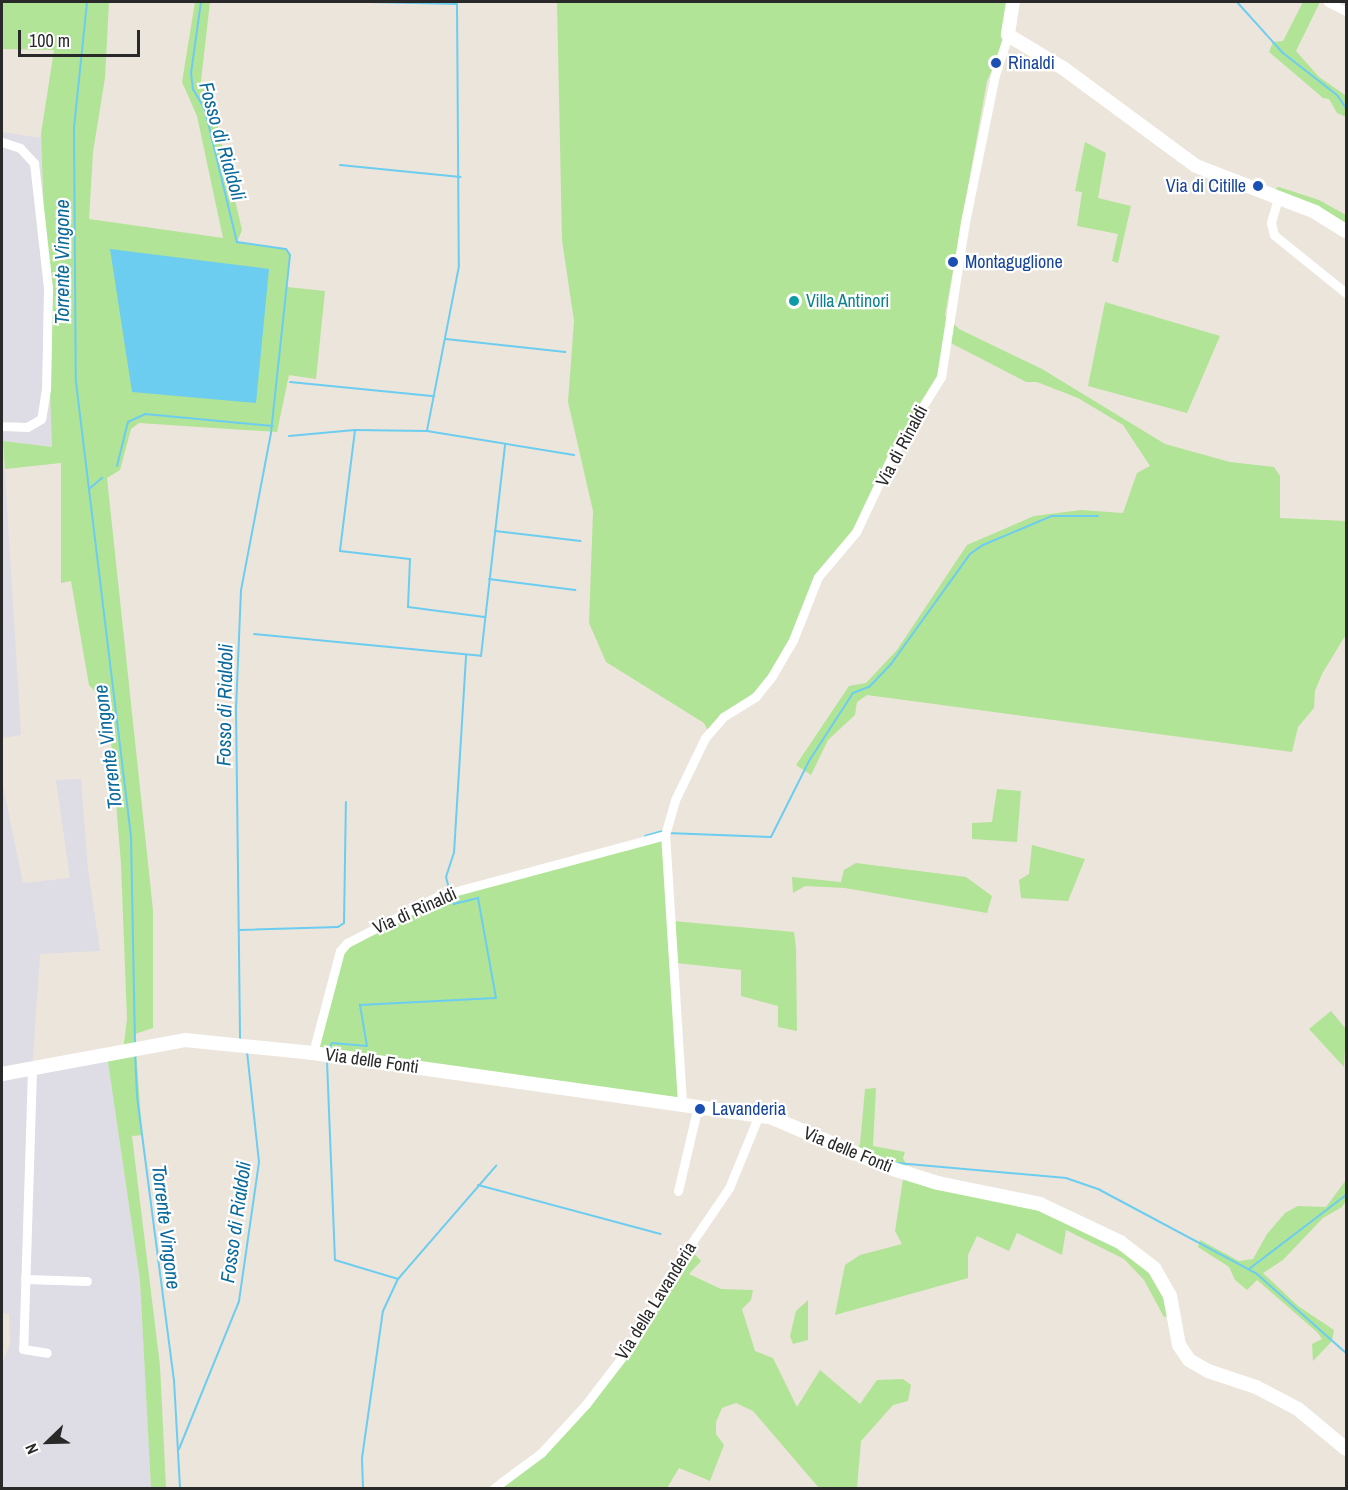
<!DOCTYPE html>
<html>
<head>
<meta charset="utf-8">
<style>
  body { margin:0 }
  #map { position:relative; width:1348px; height:1490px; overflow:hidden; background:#ece5db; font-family:"Archivo Narrow",sans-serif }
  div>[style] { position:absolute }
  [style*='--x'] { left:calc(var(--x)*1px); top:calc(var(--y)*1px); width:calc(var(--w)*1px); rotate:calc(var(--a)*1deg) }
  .industrial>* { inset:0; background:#dedce4 }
  .green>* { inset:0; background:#b1e496 }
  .water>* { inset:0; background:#6ccdf0 }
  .stream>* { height:2px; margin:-1px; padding:0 1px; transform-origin:1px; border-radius:1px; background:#6ccdf0 }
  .street>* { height:9px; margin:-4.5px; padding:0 4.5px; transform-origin:4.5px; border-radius:4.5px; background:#fff }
  .secondary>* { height:14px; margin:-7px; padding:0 7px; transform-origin:7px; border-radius:7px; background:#fff }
  .dots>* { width:16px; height:16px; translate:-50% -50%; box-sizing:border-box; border:3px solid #fff; border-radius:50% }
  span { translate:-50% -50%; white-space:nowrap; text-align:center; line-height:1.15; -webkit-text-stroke:4.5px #fff; paint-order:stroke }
  .transit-label { font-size:18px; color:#164399 }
  .left { translate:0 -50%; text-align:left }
  .right { translate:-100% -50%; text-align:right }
  .culture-label { font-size:18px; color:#0d838f }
  .street-label { font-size:18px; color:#292929 }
  .water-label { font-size:20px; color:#0b6a9c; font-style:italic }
  .frame { position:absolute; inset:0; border:3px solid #292929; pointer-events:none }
  .north { position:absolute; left:18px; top:1412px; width:60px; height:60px; -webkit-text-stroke:4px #fff; paint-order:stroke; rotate:247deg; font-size:16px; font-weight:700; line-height:24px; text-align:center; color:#292929 }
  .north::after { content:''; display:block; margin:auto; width:21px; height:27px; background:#292929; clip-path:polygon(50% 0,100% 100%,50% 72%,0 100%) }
  .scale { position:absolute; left:18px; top:30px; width:122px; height:27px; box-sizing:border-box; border:3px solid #292929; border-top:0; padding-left:8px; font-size:18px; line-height:21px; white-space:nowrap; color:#292929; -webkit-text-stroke:4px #fff; paint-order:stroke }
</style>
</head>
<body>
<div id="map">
  <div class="industrial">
    <i style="clip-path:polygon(2px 132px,41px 138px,52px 447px,3px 441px,21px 735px,2px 738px)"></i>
    <i style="clip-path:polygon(81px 779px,88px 870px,100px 951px,40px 954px,32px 1070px,107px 1055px,140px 1280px,151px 1488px,2px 1488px,2px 1363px,10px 1345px,9px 1314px,2px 1313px,2px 781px,23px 883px,70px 878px,56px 780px)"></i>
  </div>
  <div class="green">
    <i style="clip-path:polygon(2px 2px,109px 2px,105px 78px,93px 152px,89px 219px,223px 238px,197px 116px,182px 82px,195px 2px,210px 2px,201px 81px,215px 115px,242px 230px,237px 242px,286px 249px,290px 255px,287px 287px,325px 291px,316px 379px,289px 375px,277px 432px,139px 423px,131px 429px,120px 470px,107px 478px,153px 910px,153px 1028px,135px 1034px,142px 1135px,132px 1136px,160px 1366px,166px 1488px,151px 1488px,140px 1280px,107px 1055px,123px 1051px,127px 1019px,121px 864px,110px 728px,99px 696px,89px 685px,71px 581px,61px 583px,61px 463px,5px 469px,3px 441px,52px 447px,41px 134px,54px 50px,2px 49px)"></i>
    <i style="clip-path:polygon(557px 2px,1013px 2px,1008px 35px,987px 81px,945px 315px,959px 329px,1042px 369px,1165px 444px,1230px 462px,1274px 467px,1280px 476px,1280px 518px,1346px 521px,1345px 636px,1322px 674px,1315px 691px,1314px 708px,1298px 727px,1292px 752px,867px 695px,857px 702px,855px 715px,828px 740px,811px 775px,796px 765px,849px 686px,866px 683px,897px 650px,967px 545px,1034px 516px,1081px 510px,1123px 513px,1137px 473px,1150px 466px,1123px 425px,1078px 398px,1037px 382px,1026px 382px,947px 341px,941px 377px,892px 456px,856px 532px,827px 565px,772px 676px,709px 733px,704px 723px,606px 662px,589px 623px,593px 511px,568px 402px,574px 321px,562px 240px)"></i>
    <i style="clip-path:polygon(1303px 2px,1320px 2px,1296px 51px,1319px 77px,1345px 95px,1346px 117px,1337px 113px,1329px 99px,1323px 98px,1269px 52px,1273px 42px,1283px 41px)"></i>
    <i style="clip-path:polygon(1085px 142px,1106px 153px,1098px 198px,1131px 206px,1118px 263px,1112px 261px,1118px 234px,1077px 226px,1082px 192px,1075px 191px)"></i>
    <i style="clip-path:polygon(1279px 187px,1319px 200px,1346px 215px,1346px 231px,1278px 198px,1276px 188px)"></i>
    <i style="clip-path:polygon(1105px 302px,1220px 336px,1187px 413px,1088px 386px)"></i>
    <i style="clip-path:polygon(997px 789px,1021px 791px,1017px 842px,972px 839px,972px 823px,992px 822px)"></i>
    <i style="clip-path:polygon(665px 835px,673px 921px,794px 932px,796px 948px,797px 1031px,778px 1027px,778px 1006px,741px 996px,741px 970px,676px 963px,682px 1103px,313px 1053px,340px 951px,438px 896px)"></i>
    <i style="clip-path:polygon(1032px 845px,1085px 859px,1068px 901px,1021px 898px,1019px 880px,1029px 874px)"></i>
    <i style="clip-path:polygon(856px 863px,966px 877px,992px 896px,987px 913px,845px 888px,805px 886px,793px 893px,792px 877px,841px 882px,844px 870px)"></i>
    <i style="clip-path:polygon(1331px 1011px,1346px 1029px,1344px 1067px,1309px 1029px)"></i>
    <i style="clip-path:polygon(876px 1088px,873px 1146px,905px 1152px,903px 1158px,911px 1175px,1040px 1204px,1154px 1268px,1174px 1315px,1164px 1317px,1144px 1280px,1124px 1259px,1066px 1230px,1062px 1255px,1017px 1233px,1009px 1251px,977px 1236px,968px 1255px,968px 1278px,835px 1315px,845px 1265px,860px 1255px,902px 1244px,895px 1231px,904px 1173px,854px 1154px,860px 1144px,865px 1089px)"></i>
    <i style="clip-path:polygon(1346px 1180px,1346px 1201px,1342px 1207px,1323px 1218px,1283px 1260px,1263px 1273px,1298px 1306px,1334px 1330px,1332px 1341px,1313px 1361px,1312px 1344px,1322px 1339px,1318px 1333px,1257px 1280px,1247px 1290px,1235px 1280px,1229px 1267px,1198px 1247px,1200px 1240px,1239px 1261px,1253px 1259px,1267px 1234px,1285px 1213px,1298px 1206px,1326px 1207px)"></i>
    <i style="clip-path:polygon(688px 1247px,701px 1261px,689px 1274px,721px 1289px,753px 1290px,751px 1300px,742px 1309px,755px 1351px,773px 1358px,797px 1407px,820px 1370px,860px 1404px,877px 1380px,903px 1379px,911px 1385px,908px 1401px,893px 1405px,861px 1441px,857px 1488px,819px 1488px,753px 1411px,736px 1403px,722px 1408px,716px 1422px,716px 1434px,724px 1445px,710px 1481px,679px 1468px,667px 1488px,494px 1488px,541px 1453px,633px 1343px)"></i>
    <i style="clip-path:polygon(808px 1300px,808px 1340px,793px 1344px,790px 1336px,796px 1311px)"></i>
  </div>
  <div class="water">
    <i style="clip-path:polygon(110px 249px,269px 269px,256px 403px,132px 392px)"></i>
  </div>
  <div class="stream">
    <i style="--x:87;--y:2;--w:126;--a:95.9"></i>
    <i style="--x:74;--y:127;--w:255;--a:89.6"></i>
    <i style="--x:76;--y:382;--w:457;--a:83.1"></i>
    <i style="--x:131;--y:836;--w:208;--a:88.9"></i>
    <i style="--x:201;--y:2;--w:72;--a:98"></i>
    <i style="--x:191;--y:73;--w:16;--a:83"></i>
    <i style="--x:193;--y:89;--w:24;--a:60"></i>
    <i style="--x:205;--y:110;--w:136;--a:76.4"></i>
    <i style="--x:237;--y:242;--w:49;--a:8.1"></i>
    <i style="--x:286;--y:249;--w:7;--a:56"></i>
    <i style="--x:290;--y:255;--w:179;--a:96.1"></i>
    <i style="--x:271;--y:433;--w:160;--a:100.8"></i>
    <i style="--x:241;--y:590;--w:117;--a:92.4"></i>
    <i style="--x:236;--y:707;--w:332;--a:89.3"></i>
    <i style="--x:370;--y:2;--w:87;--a:1.3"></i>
    <i style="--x:457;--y:4;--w:262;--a:89.6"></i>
    <i style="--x:459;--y:266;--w:168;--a:101"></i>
    <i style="--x:1237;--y:2;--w:69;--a:48"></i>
    <i style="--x:1283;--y:53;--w:68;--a:37.9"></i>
    <i style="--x:1337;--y:95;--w:16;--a:55"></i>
    <i style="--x:340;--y:165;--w:121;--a:5.7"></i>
    <i style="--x:446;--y:339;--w:120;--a:6.2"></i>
    <i style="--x:290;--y:382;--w:145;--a:5.6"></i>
    <i style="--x:355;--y:430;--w:122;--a:97.1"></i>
    <i style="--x:340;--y:551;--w:70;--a:6.5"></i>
    <i style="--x:410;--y:559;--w:48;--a:92.4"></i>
    <i style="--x:408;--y:607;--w:77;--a:7.5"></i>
    <i style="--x:289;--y:436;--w:66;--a:-5.2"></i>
    <i style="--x:355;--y:430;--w:72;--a:0.8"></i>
    <i style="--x:427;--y:431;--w:149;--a:9.3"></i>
    <i style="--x:117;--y:466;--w:45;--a:-76"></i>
    <i style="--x:128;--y:422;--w:19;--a:-25"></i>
    <i style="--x:145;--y:414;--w:128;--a:5.4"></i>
    <i style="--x:90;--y:488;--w:16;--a:-40"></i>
    <i style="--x:495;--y:531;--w:86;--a:6.7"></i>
    <i style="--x:489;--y:579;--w:87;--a:7.3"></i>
    <i style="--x:254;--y:634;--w:228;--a:5.5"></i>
    <i style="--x:481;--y:656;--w:213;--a:-83.5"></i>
    <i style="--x:667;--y:833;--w:104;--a:2.2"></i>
    <i style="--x:771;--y:837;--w:85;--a:-63.4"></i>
    <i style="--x:809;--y:761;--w:81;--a:-57.1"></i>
    <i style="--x:853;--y:693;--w:17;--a:-21"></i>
    <i style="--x:869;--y:687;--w:32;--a:-46"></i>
    <i style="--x:891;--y:664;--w:135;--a:-54.3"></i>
    <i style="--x:970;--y:554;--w:16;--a:-35"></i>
    <i style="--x:983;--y:545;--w:75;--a:-22.8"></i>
    <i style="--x:1052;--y:516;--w:46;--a:0"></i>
    <i style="--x:645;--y:836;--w:18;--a:-16"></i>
    <i style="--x:449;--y:889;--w:12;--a:-104"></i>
    <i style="--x:446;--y:877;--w:25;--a:-72"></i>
    <i style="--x:454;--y:853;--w:198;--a:-86.5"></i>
    <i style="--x:239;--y:930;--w:99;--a:-1.7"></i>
    <i style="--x:338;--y:927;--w:7;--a:-34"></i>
    <i style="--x:344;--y:923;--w:121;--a:-89.1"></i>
    <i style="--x:328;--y:1049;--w:7;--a:-56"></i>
    <i style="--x:332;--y:1043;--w:35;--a:5"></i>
    <i style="--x:367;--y:1046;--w:42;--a:-99.7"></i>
    <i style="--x:360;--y:1005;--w:136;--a:-2.9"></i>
    <i style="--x:496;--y:998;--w:102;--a:-100.2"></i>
    <i style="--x:478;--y:898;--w:25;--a:166"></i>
    <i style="--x:454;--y:904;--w:9;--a:-108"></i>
    <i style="--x:135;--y:1053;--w:43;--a:87.3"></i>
    <i style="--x:137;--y:1096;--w:286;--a:82.6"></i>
    <i style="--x:174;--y:1380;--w:108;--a:86.8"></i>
    <i style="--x:327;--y:1061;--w:199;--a:87.7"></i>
    <i style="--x:335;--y:1260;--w:66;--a:16.8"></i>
    <i style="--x:897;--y:1163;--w:170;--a:5.1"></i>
    <i style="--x:1066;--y:1178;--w:36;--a:19"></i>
    <i style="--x:1100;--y:1190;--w:178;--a:28.1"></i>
    <i style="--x:1257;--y:1274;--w:119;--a:41.6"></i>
    <i style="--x:478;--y:1185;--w:189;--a:15"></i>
    <i style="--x:1249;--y:1269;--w:122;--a:-37.3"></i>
    <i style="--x:179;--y:1449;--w:160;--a:-67.9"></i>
    <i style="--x:239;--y:1301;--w:140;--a:-81.8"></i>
    <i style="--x:259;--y:1162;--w:111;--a:-96.2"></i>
    <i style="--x:363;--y:1488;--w:30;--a:-92"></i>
    <i style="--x:362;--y:1458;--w:148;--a:-81.9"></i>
    <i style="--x:383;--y:1311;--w:35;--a:-65"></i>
    <i style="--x:398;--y:1279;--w:150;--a:-49.1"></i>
  </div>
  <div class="street">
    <i style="--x:1328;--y:2;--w:20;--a:27"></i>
    <i style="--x:2;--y:142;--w:19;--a:18"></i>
    <i style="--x:20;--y:148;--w:21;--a:47"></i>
    <i style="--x:34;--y:163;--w:126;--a:83.6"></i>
    <i style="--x:48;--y:288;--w:101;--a:91.1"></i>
    <i style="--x:46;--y:389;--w:30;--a:99"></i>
    <i style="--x:41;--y:419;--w:16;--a:150"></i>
    <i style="--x:27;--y:427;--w:25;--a:-178"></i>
    <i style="--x:1278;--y:198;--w:26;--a:106"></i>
    <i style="--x:1271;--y:223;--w:12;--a:76"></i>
    <i style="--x:1274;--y:235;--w:92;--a:38.9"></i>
    <i style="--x:313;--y:1053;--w:106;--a:-75.2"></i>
    <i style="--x:340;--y:951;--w:11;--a:-49"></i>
    <i style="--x:347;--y:943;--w:102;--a:-27.3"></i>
    <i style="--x:438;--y:896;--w:235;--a:-15"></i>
    <i style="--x:32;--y:1070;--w:279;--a:91.8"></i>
    <i style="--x:23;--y:1349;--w:24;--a:9"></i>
    <i style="--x:682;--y:1103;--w:269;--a:-93.6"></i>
    <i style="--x:665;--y:835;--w:36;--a:-74"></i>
    <i style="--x:675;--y:800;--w:69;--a:-64.2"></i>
    <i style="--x:705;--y:738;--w:28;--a:-49"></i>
    <i style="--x:723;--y:717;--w:39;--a:-32"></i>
    <i style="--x:756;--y:696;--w:26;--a:-51"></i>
    <i style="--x:772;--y:676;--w:42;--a:-59.7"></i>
    <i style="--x:793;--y:640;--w:68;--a:-68.4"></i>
    <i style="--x:818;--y:577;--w:59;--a:-49.8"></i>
    <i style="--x:856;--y:532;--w:84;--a:-64.7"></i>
    <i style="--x:892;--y:456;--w:93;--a:-58.2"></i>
    <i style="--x:941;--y:377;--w:157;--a:-81.2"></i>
    <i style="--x:965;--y:222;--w:150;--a:-78.5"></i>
    <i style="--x:995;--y:75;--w:42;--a:-72"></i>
    <i style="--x:678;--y:1191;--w:87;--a:-76.8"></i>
    <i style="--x:25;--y:1279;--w:62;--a:1.8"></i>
    <i style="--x:494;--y:1488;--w:59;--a:-36.7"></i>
    <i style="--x:541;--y:1453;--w:67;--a:-47.4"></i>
    <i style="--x:586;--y:1404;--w:77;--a:-52.4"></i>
    <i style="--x:633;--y:1343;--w:95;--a:-60.5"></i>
    <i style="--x:680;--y:1260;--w:87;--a:-55.8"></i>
    <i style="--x:729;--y:1188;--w:79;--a:-67.7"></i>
  </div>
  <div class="secondary">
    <i style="--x:1013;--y:2;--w:33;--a:99"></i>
    <i style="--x:1008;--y:35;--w:64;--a:31"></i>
    <i style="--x:1063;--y:68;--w:165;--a:36.4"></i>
    <i style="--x:1196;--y:166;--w:128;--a:21.1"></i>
    <i style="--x:1315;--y:212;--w:36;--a:32"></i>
    <i style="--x:2;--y:1074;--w:186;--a:-10.5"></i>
    <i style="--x:185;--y:1040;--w:129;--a:5.8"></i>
    <i style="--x:313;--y:1053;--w:461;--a:8"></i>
    <i style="--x:770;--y:1117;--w:130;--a:23"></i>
    <i style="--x:890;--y:1168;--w:50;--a:17.4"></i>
    <i style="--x:938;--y:1183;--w:104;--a:11.6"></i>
    <i style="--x:1040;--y:1204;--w:89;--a:25.4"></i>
    <i style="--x:1120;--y:1242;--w:43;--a:37.4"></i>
    <i style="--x:1154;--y:1268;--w:32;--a:60"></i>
    <i style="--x:1170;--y:1296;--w:50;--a:79.6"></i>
    <i style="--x:1179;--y:1345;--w:18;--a:56"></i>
    <i style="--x:1189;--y:1360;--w:22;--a:30"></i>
    <i style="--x:1208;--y:1371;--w:51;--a:18.4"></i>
    <i style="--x:1256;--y:1387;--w:47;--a:27.6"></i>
    <i style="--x:1298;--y:1409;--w:62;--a:39.8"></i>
  </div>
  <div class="dots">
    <i style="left:996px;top:63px;background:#1a4fb4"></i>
    <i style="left:1258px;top:186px;background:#1a4fb4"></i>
    <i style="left:953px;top:262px;background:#1a4fb4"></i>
    <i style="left:794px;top:301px;background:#0f9aa8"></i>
    <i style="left:700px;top:1109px;background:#1a4fb4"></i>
  </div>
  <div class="transit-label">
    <span class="left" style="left:1008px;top:63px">Rinaldi</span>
    <span class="right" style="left:1246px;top:186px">Via di Citille</span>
    <span class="left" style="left:965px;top:262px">Montaguglione</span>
    <span class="left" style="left:712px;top:1109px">Lavanderia</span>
  </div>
  <div class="culture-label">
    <span class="left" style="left:806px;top:301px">Villa Antinori</span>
  </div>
  <div class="street-label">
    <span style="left:902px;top:446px;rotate:-62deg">Via di Rinaldi</span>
    <span style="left:415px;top:911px;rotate:-24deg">Via di Rinaldi</span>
    <span style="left:372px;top:1061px;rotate:8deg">Via delle Fonti</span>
    <span style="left:848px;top:1150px;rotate:22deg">Via delle Fonti</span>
    <span style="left:656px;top:1301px;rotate:-58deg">Via della Lavanderia</span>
  </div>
  <div class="water-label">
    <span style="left:223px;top:141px;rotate:74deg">Fosso di Rialdoli</span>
    <span style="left:61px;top:262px;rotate:-90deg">Torrente Vingone</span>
    <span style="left:224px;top:705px;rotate:-89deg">Fosso di Rialdoli</span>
    <span style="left:107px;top:747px;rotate:-97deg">Torrente Vingone</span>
    <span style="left:235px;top:1222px;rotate:-82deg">Fosso di Rialdoli</span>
    <span style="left:167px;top:1227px;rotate:83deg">Torrente Vingone</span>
  </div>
  <div class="frame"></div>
  <div class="north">N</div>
  <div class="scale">100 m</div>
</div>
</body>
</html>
